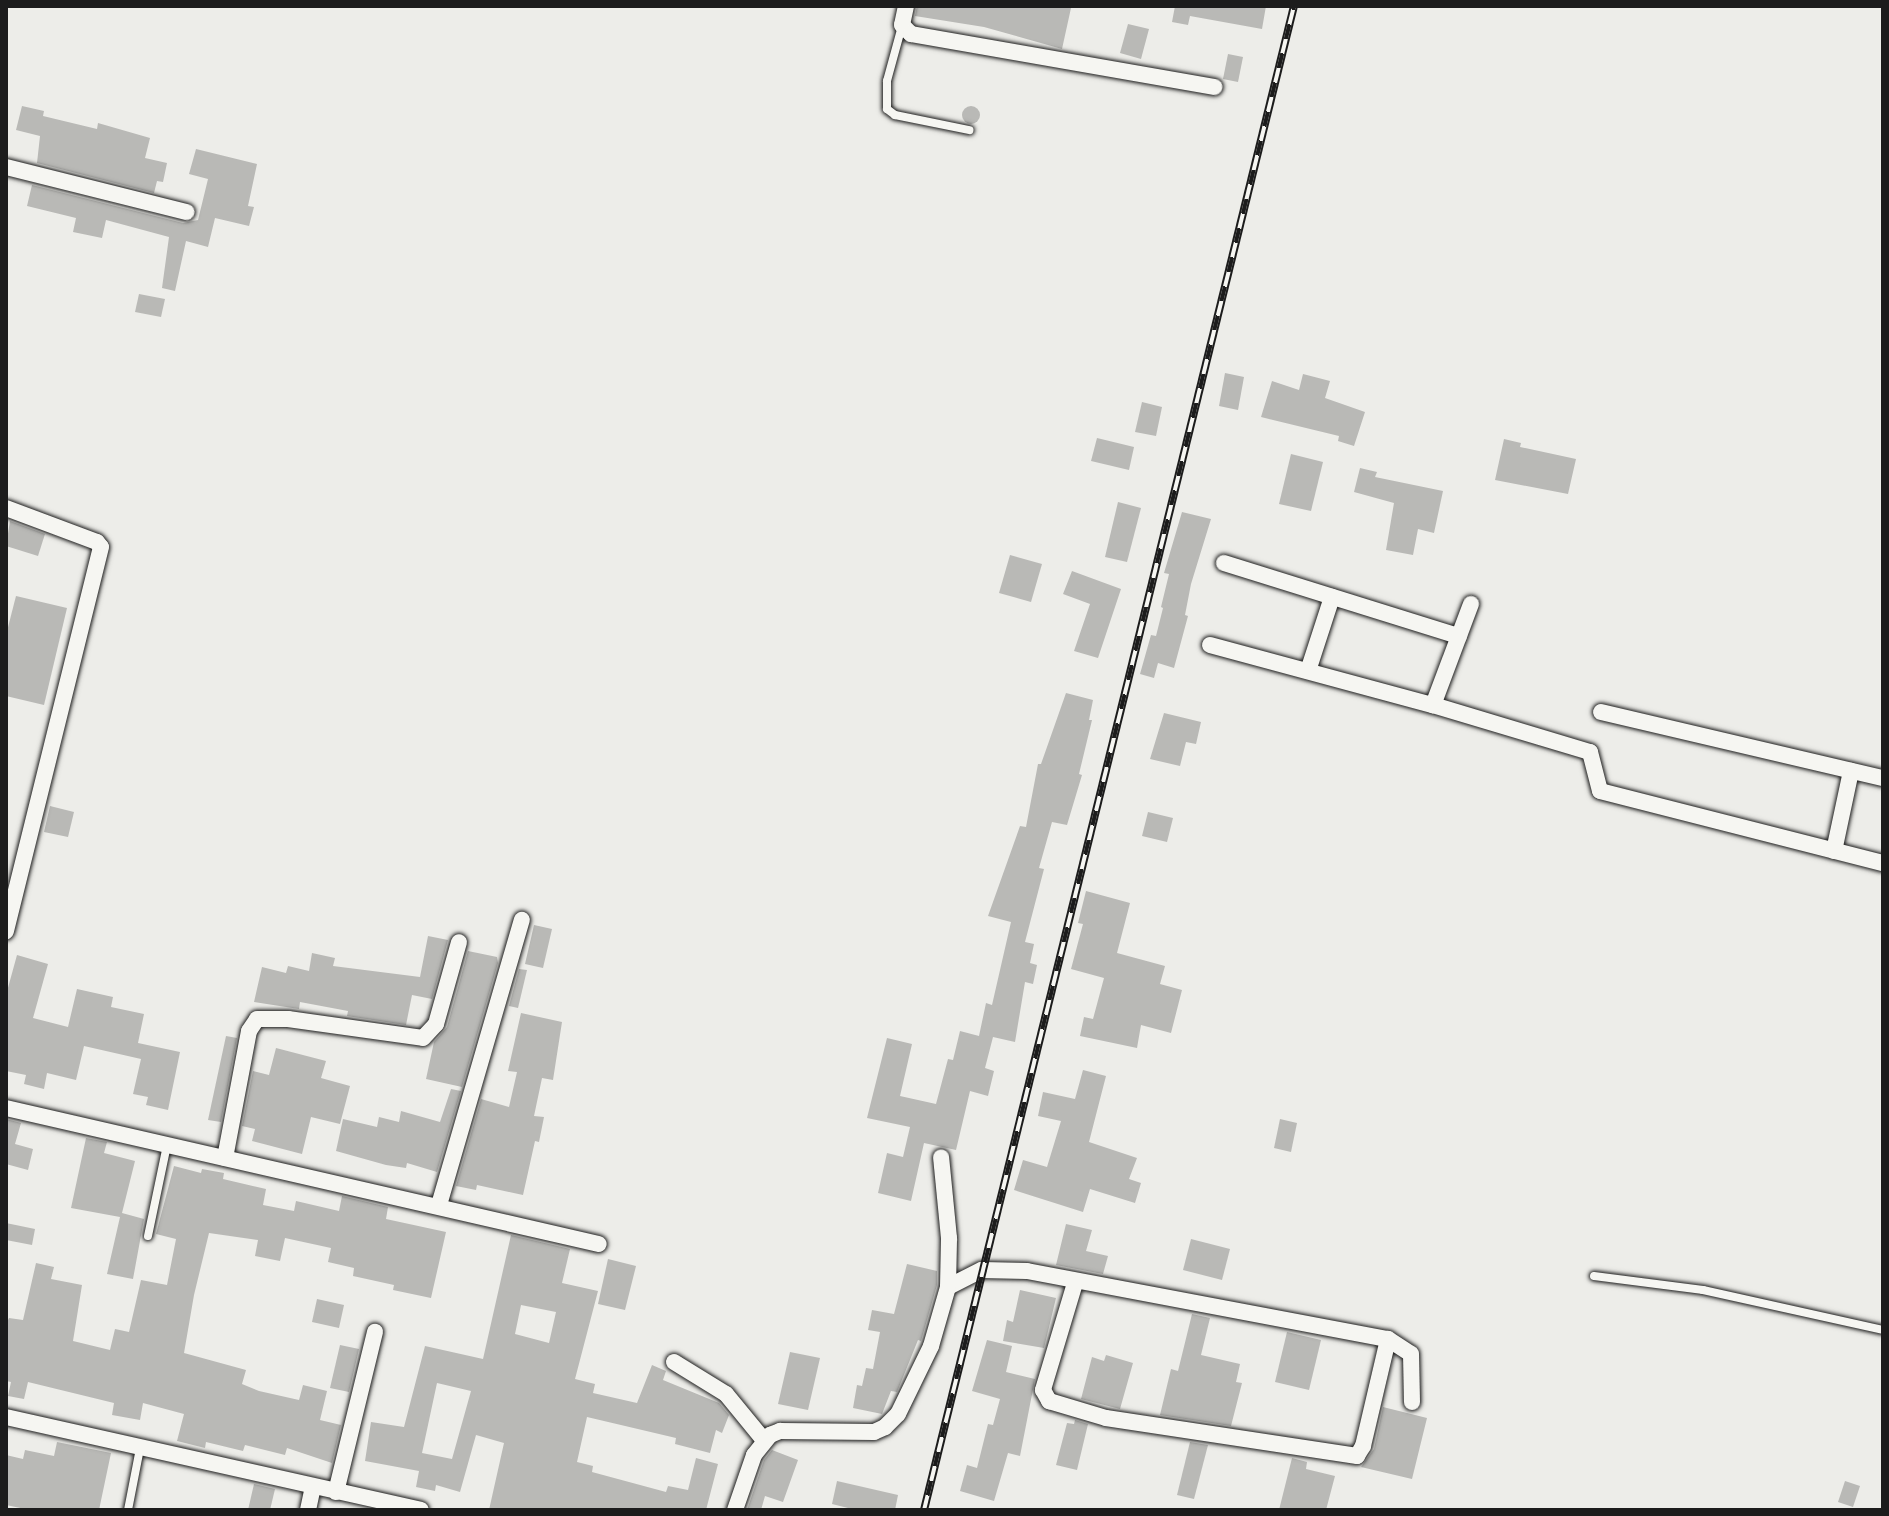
<!DOCTYPE html>
<html>
<head>
<meta charset="utf-8">
<style>
  body { margin:0 }
  #map { position:relative; width:1889px; height:1516px; overflow:hidden; background:#edede9; font-family:"Gochi Hand",sans-serif }
  div>[style] { position:absolute }
  [style*='--x'] { left:calc(var(--x)*1px); top:calc(var(--y)*1px); width:calc(var(--w)*1px); rotate:calc(var(--a)*1deg) }
  .building>* { inset:0; background:#b9b9b6 }
  .round { border-radius:50% }
  .roads { filter:drop-shadow(0 0 2px #1c1c1c) drop-shadow(0 0 2px #1c1c1c) }
  .lane>* { height:8px; margin:-4px; padding:0 4px; transform-origin:4px; border-radius:4px; background:#f6f6f2 }
  .street>* { height:16px; margin:-8px; padding:0 8px; transform-origin:8px; border-radius:8px; background:#f6f6f2 }
  .rail>* { height:8px; margin-top:-4px; transform-origin:0; background:repeating-linear-gradient(90deg,#f6f6f2 0 15px,#1c1c1c 0 30px); box-sizing:border-box; border-block:2px solid #1c1c1c }
  span { translate:-50% -50%; white-space:nowrap; text-align:center; line-height:1.15; -webkit-text-stroke:7px #f6f6f2; paint-order:stroke }
  .frame { position:absolute; inset:0; border:8px solid #1c1c1c; pointer-events:none }
</style>
</head>
<body>
<div id="map">
  <div class="building">
    <i style="clip-path:polygon(917px 6px,1060px 6px,1071px 8px,1062px 49px,984px 27px,915px 16px)"></i>
    <i style="clip-path:polygon(1175px 6px,1266px 6px,1262px 29px,1190px 16px,1188px 25px,1172px 22px)"></i>
    <i style="clip-path:polygon(1128px 24px,1149px 29px,1141px 59px,1120px 53px)"></i>
    <i style="clip-path:polygon(1228px 54px,1243px 57px,1238px 82px,1223px 79px)"></i>
    <i class="round" style="left:962px;top:106px;width:18px;height:18px"></i>
    <i style="clip-path:polygon(22px 106px,44px 111px,43px 116px,97px 129px,98px 123px,150px 138px,145px 158px,167px 163px,163px 182px,157px 181px,154px 193px,37px 163px,40px 136px,16px 130px)"></i>
    <i style="clip-path:polygon(196px 149px,257px 164px,248px 206px,254px 207px,249px 226px,215px 218px,208px 247px,186px 241px,175px 291px,162px 288px,169px 237px,106px 220px,102px 238px,73px 232px,76px 218px,27px 206px,32px 185px,183px 223px,198px 220px,208px 179px,189px 174px)"></i>
    <i style="clip-path:polygon(139px 294px,165px 299px,161px 317px,135px 312px)"></i>
    <i style="clip-path:polygon(1225px 373px,1244px 377px,1238px 410px,1219px 406px)"></i>
    <i style="clip-path:polygon(1303px 374px,1330px 381px,1325px 398px,1365px 412px,1354px 446px,1338px 441px,1339px 436px,1261px 417px,1272px 381px,1299px 390px)"></i>
    <i style="clip-path:polygon(1142px 402px,1162px 407px,1156px 436px,1135px 432px)"></i>
    <i style="clip-path:polygon(1097px 438px,1134px 447px,1129px 470px,1091px 461px)"></i>
    <i style="clip-path:polygon(1504px 439px,1521px 443px,1520px 447px,1576px 459px,1568px 494px,1495px 480px)"></i>
    <i style="clip-path:polygon(1291px 454px,1323px 462px,1311px 511px,1279px 504px)"></i>
    <i style="clip-path:polygon(1360px 468px,1377px 472px,1375px 477px,1443px 491px,1434px 533px,1418px 529px,1413px 555px,1386px 550px,1394px 503px,1354px 492px)"></i>
    <i style="clip-path:polygon(1118px 502px,1141px 508px,1127px 562px,1105px 557px)"></i>
    <i style="clip-path:polygon(1182px 512px,1211px 519px,1191px 584px,1185px 615px,1188px 616px,1174px 668px,1158px 663px,1154px 678px,1140px 674px,1151px 635px,1156px 636px,1163px 608px,1161px 607px,1169px 574px,1164px 573px)"></i>
    <i style="clip-path:polygon(10px 521px,45px 534px,38px 556px,6px 546px)"></i>
    <i style="clip-path:polygon(1010px 555px,1042px 564px,1031px 602px,999px 593px)"></i>
    <i style="clip-path:polygon(1072px 571px,1121px 589px,1098px 658px,1074px 651px,1090px 604px,1063px 594px)"></i>
    <i style="clip-path:polygon(16px 596px,67px 608px,44px 705px,6px 696px,6px 635px)"></i>
    <i style="clip-path:polygon(1066px 693px,1093px 700px,1089px 720px,1092px 720px,1079px 774px,1082px 775px,1067px 825px,1052px 822px,1039px 868px,1044px 869px,1025px 942px,1034px 944px,1030px 963px,1037px 965px,1033px 984px,1025px 982px,1015px 1042px,993px 1037px,985px 1068px,994px 1071px,988px 1096px,970px 1091px,956px 1150px,924px 1143px,911px 1201px,878px 1193px,887px 1153px,903px 1157px,910px 1127px,867px 1118px,887px 1038px,912px 1044px,900px 1096px,936px 1104px,948px 1059px,953px 1060px,960px 1031px,979px 1036px,986px 1003px,992px 1005px,1011px 922px,988px 916px,1020px 826px,1026px 827px,1038px 764px,1041px 764px)"></i>
    <i style="clip-path:polygon(1164px 713px,1201px 722px,1196px 744px,1186px 742px,1180px 766px,1150px 759px)"></i>
    <i style="clip-path:polygon(50px 806px,74px 812px,68px 837px,44px 832px)"></i>
    <i style="clip-path:polygon(1148px 812px,1173px 818px,1167px 842px,1142px 836px)"></i>
    <i style="clip-path:polygon(1086px 891px,1130px 903px,1117px 953px,1165px 966px,1160px 984px,1182px 990px,1171px 1033px,1141px 1025px,1137px 1048px,1080px 1036px,1084px 1017px,1093px 1019px,1104px 978px,1071px 969px,1083px 924px,1078px 923px)"></i>
    <i style="clip-path:polygon(534px 925px,552px 929px,543px 968px,525px 964px)"></i>
    <i style="clip-path:polygon(428px 936px,448px 940px,432px 999px,412px 995px,406px 1025px,347px 1016px,348px 1011px,300px 1002px,299px 1009px,254px 1002px,262px 967px,286px 973px,288px 966px,309px 971px,312px 953px,335px 958px,333px 966px,420px 977px)"></i>
    <i style="clip-path:polygon(468px 951px,497px 957px,498px 963px,462px 1087px,426px 1079px,434px 1042px,447px 1027px)"></i>
    <i style="clip-path:polygon(17px 955px,48px 964px,33px 1018px,68px 1027px,77px 989px,113px 997px,111px 1007px,144px 1014px,138px 1043px,180px 1052px,168px 1110px,146px 1105px,148px 1097px,133px 1094px,141px 1059px,84px 1046px,76px 1080px,47px 1073px,44px 1089px,24px 1084px,26px 1075px,6px 1071px,6px 995px)"></i>
    <i style="clip-path:polygon(519px 969px,527px 970px,518px 1008px,509px 1006px)"></i>
    <i style="clip-path:polygon(521px 1013px,562px 1022px,553px 1080px,542px 1078px,534px 1116px,544px 1117px,539px 1142px,535px 1141px,523px 1195px,477px 1185px,476px 1190px,456px 1186px,481px 1099px,509px 1107px,517px 1072px,508px 1071px)"></i>
    <i style="clip-path:polygon(226px 1036px,237px 1038px,221px 1122px,208px 1120px)"></i>
    <i style="clip-path:polygon(276px 1048px,326px 1061px,321px 1078px,350px 1086px,340px 1124px,311px 1117px,302px 1154px,252px 1141px,255px 1129px,242px 1126px,253px 1071px,269px 1075px)"></i>
    <i style="clip-path:polygon(1083px 1070px,1106px 1076px,1089px 1142px,1137px 1158px,1129px 1179px,1141px 1183px,1135px 1203px,1090px 1189px,1083px 1212px,1014px 1190px,1023px 1160px,1047px 1167px,1061px 1121px,1038px 1116px,1043px 1092px,1075px 1099px)"></i>
    <i style="clip-path:polygon(451px 1089px,461px 1091px,437px 1172px,407px 1163px,406px 1168px,386px 1165px,336px 1151px,343px 1119px,377px 1127px,379px 1117px,399px 1122px,401px 1111px,440px 1122px)"></i>
    <i style="clip-path:polygon(6px 1119px,21px 1123px,15px 1144px,33px 1149px,28px 1170px,6px 1164px)"></i>
    <i style="clip-path:polygon(1280px 1119px,1297px 1123px,1291px 1152px,1274px 1148px)"></i>
    <i style="clip-path:polygon(86px 1138px,107px 1142px,104px 1153px,135px 1161px,122px 1213px,144px 1219px,133px 1279px,107px 1274px,120px 1217px,71px 1208px)"></i>
    <i style="clip-path:polygon(174px 1166px,201px 1173px,202px 1169px,224px 1173px,223px 1179px,266px 1189px,263px 1205px,294px 1211px,296px 1201px,339px 1211px,342px 1196px,388px 1207px,386px 1219px,446px 1232px,431px 1298px,393px 1290px,394px 1285px,353px 1276px,354px 1268px,328px 1262px,331px 1248px,285px 1238px,280px 1261px,255px 1256px,258px 1240px,209px 1233px,194px 1295px,184px 1353px,246px 1370px,242px 1384px,259px 1391px,299px 1400px,303px 1385px,327px 1391px,320px 1420px,341px 1425px,332px 1463px,287px 1448px,285px 1455px,245px 1445px,243px 1451px,206px 1442px,205px 1448px,177px 1441px,184px 1414px,143px 1403px,140px 1420px,112px 1415px,114px 1403px,28px 1382px,24px 1399px,8px 1396px,11px 1382px,6px 1381px,6px 1324px,9px 1318px,23px 1320px,36px 1263px,54px 1267px,51px 1279px,82px 1285px,73px 1341px,110px 1350px,115px 1329px,129px 1332px,141px 1280px,167px 1285px,176px 1239px,156px 1234px)"></i>
    <i style="clip-path:polygon(6px 1223px,35px 1229px,32px 1245px,6px 1240px)"></i>
    <i style="clip-path:polygon(1066px 1224px,1092px 1230px,1086px 1251px,1108px 1256px,1103px 1274px,1056px 1265px)"></i>
    <i style="clip-path:polygon(evenodd,511px 1235px,570px 1249px,562px 1283px,598px 1291px,575px 1379px,595px 1384px,593px 1393px,637px 1403px,652px 1365px,666px 1371px,663px 1380px,719px 1403px,729px 1415px,722px 1433px,716px 1430px,710px 1453px,675px 1444px,676px 1438px,587px 1417px,577px 1462px,593px 1466px,592px 1472px,666px 1492px,668px 1486px,688px 1490px,696px 1458px,718px 1464px,706px 1510px,489px 1510px,504px 1443px,476px 1435px,460px 1492px,436px 1485px,435px 1491px,416px 1487px,419px 1471px,365px 1461px,371px 1422px,404px 1427px,425px 1346px,483px 1359px,511px 1235px,521px 1305px,556px 1312px,549px 1343px,515px 1334px,521px 1305px,511px 1235px,437px 1383px,471px 1391px,452px 1459px,422px 1453px,437px 1383px)"></i>
    <i style="clip-path:polygon(1191px 1239px,1230px 1249px,1222px 1280px,1183px 1270px)"></i>
    <i style="clip-path:polygon(608px 1259px,636px 1266px,625px 1310px,598px 1304px)"></i>
    <i style="clip-path:polygon(907px 1264px,937px 1271px,937px 1285px,921px 1341px,918px 1340px,897px 1392px,891px 1391px,882px 1414px,853px 1408px,857px 1385px,862px 1386px,866px 1368px,873px 1369px,880px 1332px,868px 1330px,872px 1310px,894px 1314px)"></i>
    <i style="clip-path:polygon(1020px 1290px,1056px 1298px,1044px 1348px,1003px 1341px,1007px 1320px,1013px 1322px)"></i>
    <i style="clip-path:polygon(317px 1299px,344px 1305px,339px 1328px,312px 1322px)"></i>
    <i style="clip-path:polygon(1192px 1314px,1210px 1318px,1201px 1355px,1240px 1364px,1236px 1382px,1242px 1383px,1231px 1426px,1160px 1415px,1171px 1369px,1178px 1371px)"></i>
    <i style="clip-path:polygon(1287px 1332px,1321px 1340px,1309px 1390px,1275px 1382px)"></i>
    <i style="clip-path:polygon(987px 1340px,1012px 1346px,1006px 1372px,1035px 1379px,1020px 1456px,1008px 1453px,994px 1501px,960px 1491px,967px 1465px,977px 1468px,988px 1424px,993px 1425px,1000px 1399px,972px 1391px)"></i>
    <i style="clip-path:polygon(340px 1345px,359px 1349px,349px 1392px,330px 1388px)"></i>
    <i style="clip-path:polygon(790px 1352px,820px 1358px,808px 1410px,778px 1404px)"></i>
    <i style="clip-path:polygon(1106px 1355px,1133px 1363px,1120px 1409px,1081px 1399px,1092px 1357px,1104px 1361px)"></i>
    <i style="clip-path:polygon(1383px 1407px,1427px 1418px,1412px 1479px,1361px 1467px,1374px 1449px)"></i>
    <i style="clip-path:polygon(1075px 1420px,1088px 1424px,1077px 1470px,1056px 1465px,1067px 1423px,1074px 1424px)"></i>
    <i style="clip-path:polygon(57px 1442px,111px 1453px,99px 1510px,30px 1510px,6px 1505px,6px 1455px,23px 1459px,25px 1450px,54px 1456px)"></i>
    <i style="clip-path:polygon(1190px 1442px,1208px 1445px,1194px 1499px,1177px 1495px)"></i>
    <i style="clip-path:polygon(772px 1450px,798px 1460px,783px 1502px,765px 1496px,761px 1510px,747px 1510px,764px 1460px)"></i>
    <i style="clip-path:polygon(1292px 1458px,1307px 1462px,1306px 1469px,1335px 1476px,1326px 1510px,1279px 1510px)"></i>
    <i style="clip-path:polygon(837px 1481px,898px 1495px,895px 1510px,856px 1510px,832px 1504px)"></i>
    <i style="clip-path:polygon(1845px 1481px,1860px 1486px,1853px 1507px,1838px 1502px)"></i>
    <i style="clip-path:polygon(254px 1484px,275px 1489px,270px 1510px,248px 1510px)"></i>
  </div>
  <div class="roads">
    <div class="lane">
      <i style="--x:902;--y:26;--w:57;--a:105.3"></i>
      <i style="--x:887;--y:81;--w:28;--a:90"></i>
      <i style="--x:887;--y:109;--w:10;--a:37"></i>
      <i style="--x:895;--y:115;--w:76;--a:11.5"></i>
      <i style="--x:148;--y:1236;--w:93;--a:-78.2"></i>
      <i style="--x:1594;--y:1276;--w:110;--a:7.3"></i>
      <i style="--x:1703;--y:1290;--w:184;--a:12.5"></i>
      <i style="--x:128;--y:1510;--w:63;--a:-79"></i>
    </div>
    <div class="street">
      <i style="--x:906;--y:6;--w:19;--a:102"></i>
      <i style="--x:902;--y:25;--w:13;--a:45"></i>
      <i style="--x:911;--y:34;--w:308;--a:9.9"></i>
      <i style="--x:6;--y:167;--w:186;--a:14"></i>
      <i style="--x:6;--y:508;--w:97;--a:20.5"></i>
      <i style="--x:97;--y:542;--w:6;--a:51"></i>
      <i style="--x:101;--y:547;--w:396;--a:103.9"></i>
      <i style="--x:1224;--y:563;--w:246;--a:17.3"></i>
      <i style="--x:1471;--y:604;--w:108;--a:110.6"></i>
      <i style="--x:1433;--y:705;--w:164;--a:16.7"></i>
      <i style="--x:1590;--y:752;--w:40;--a:75.6"></i>
      <i style="--x:1600;--y:791;--w:292;--a:14.3"></i>
      <i style="--x:1210;--y:645;--w:231;--a:15.1"></i>
      <i style="--x:1308;--y:671;--w:78;--a:-72"></i>
      <i style="--x:1601;--y:712;--w:290;--a:13.2"></i>
      <i style="--x:1834;--y:851;--w:82;--a:-78"></i>
      <i style="--x:6;--y:1108;--w:608;--a:12.92"></i>
      <i style="--x:225;--y:1158;--w:129;--a:-79.3"></i>
      <i style="--x:249;--y:1031;--w:14;--a:-56"></i>
      <i style="--x:257;--y:1019;--w:31;--a:0"></i>
      <i style="--x:288;--y:1019;--w:136;--a:8"></i>
      <i style="--x:423;--y:1038;--w:19;--a:-47"></i>
      <i style="--x:436;--y:1024;--w:85;--a:-74.3"></i>
      <i style="--x:439;--y:1205;--w:297;--a:-73.8"></i>
      <i style="--x:1075;--y:1283;--w:112;--a:106.7"></i>
      <i style="--x:1043;--y:1390;--w:13;--a:61"></i>
      <i style="--x:1049;--y:1401;--w:59;--a:16.6"></i>
      <i style="--x:1106;--y:1418;--w:254;--a:8.6"></i>
      <i style="--x:1357;--y:1456;--w:12;--a:-59"></i>
      <i style="--x:1363;--y:1446;--w:110;--a:-76.8"></i>
      <i style="--x:948;--y:1287;--w:38;--a:-27"></i>
      <i style="--x:982;--y:1270;--w:45;--a:1.3"></i>
      <i style="--x:1027;--y:1271;--w:367;--a:10.7"></i>
      <i style="--x:1388;--y:1339;--w:27;--a:33"></i>
      <i style="--x:1411;--y:1354;--w:48;--a:88.8"></i>
      <i style="--x:674;--y:1362;--w:61;--a:31.6"></i>
      <i style="--x:726;--y:1394;--w:58;--a:50.6"></i>
      <i style="--x:6;--y:1417;--w:425;--a:12.6"></i>
      <i style="--x:336;--y:1492;--w:165;--a:-76.3"></i>
      <i style="--x:308;--y:1510;--w:24;--a:-78"></i>
      <i style="--x:735;--y:1510;--w:58;--a:-70.9"></i>
      <i style="--x:754;--y:1455;--w:26;--a:-51"></i>
      <i style="--x:770;--y:1435;--w:11;--a:-22"></i>
      <i style="--x:780;--y:1431;--w:94;--a:0.6"></i>
      <i style="--x:874;--y:1432;--w:12;--a:-24"></i>
      <i style="--x:885;--y:1427;--w:18;--a:-45"></i>
      <i style="--x:898;--y:1414;--w:76;--a:-64.1"></i>
      <i style="--x:931;--y:1346;--w:61;--a:-73.9"></i>
      <i style="--x:948;--y:1287;--w:49;--a:-88.8"></i>
      <i style="--x:949;--y:1238;--w:81;--a:-95.6"></i>
    </div>
  </div>
  <div class="rail">
    <i style="--x:924;--y:1510;--w:1549;--a:-76.18"></i>
  </div>
  <div class="frame"></div>
</div>
</body>
</html>
